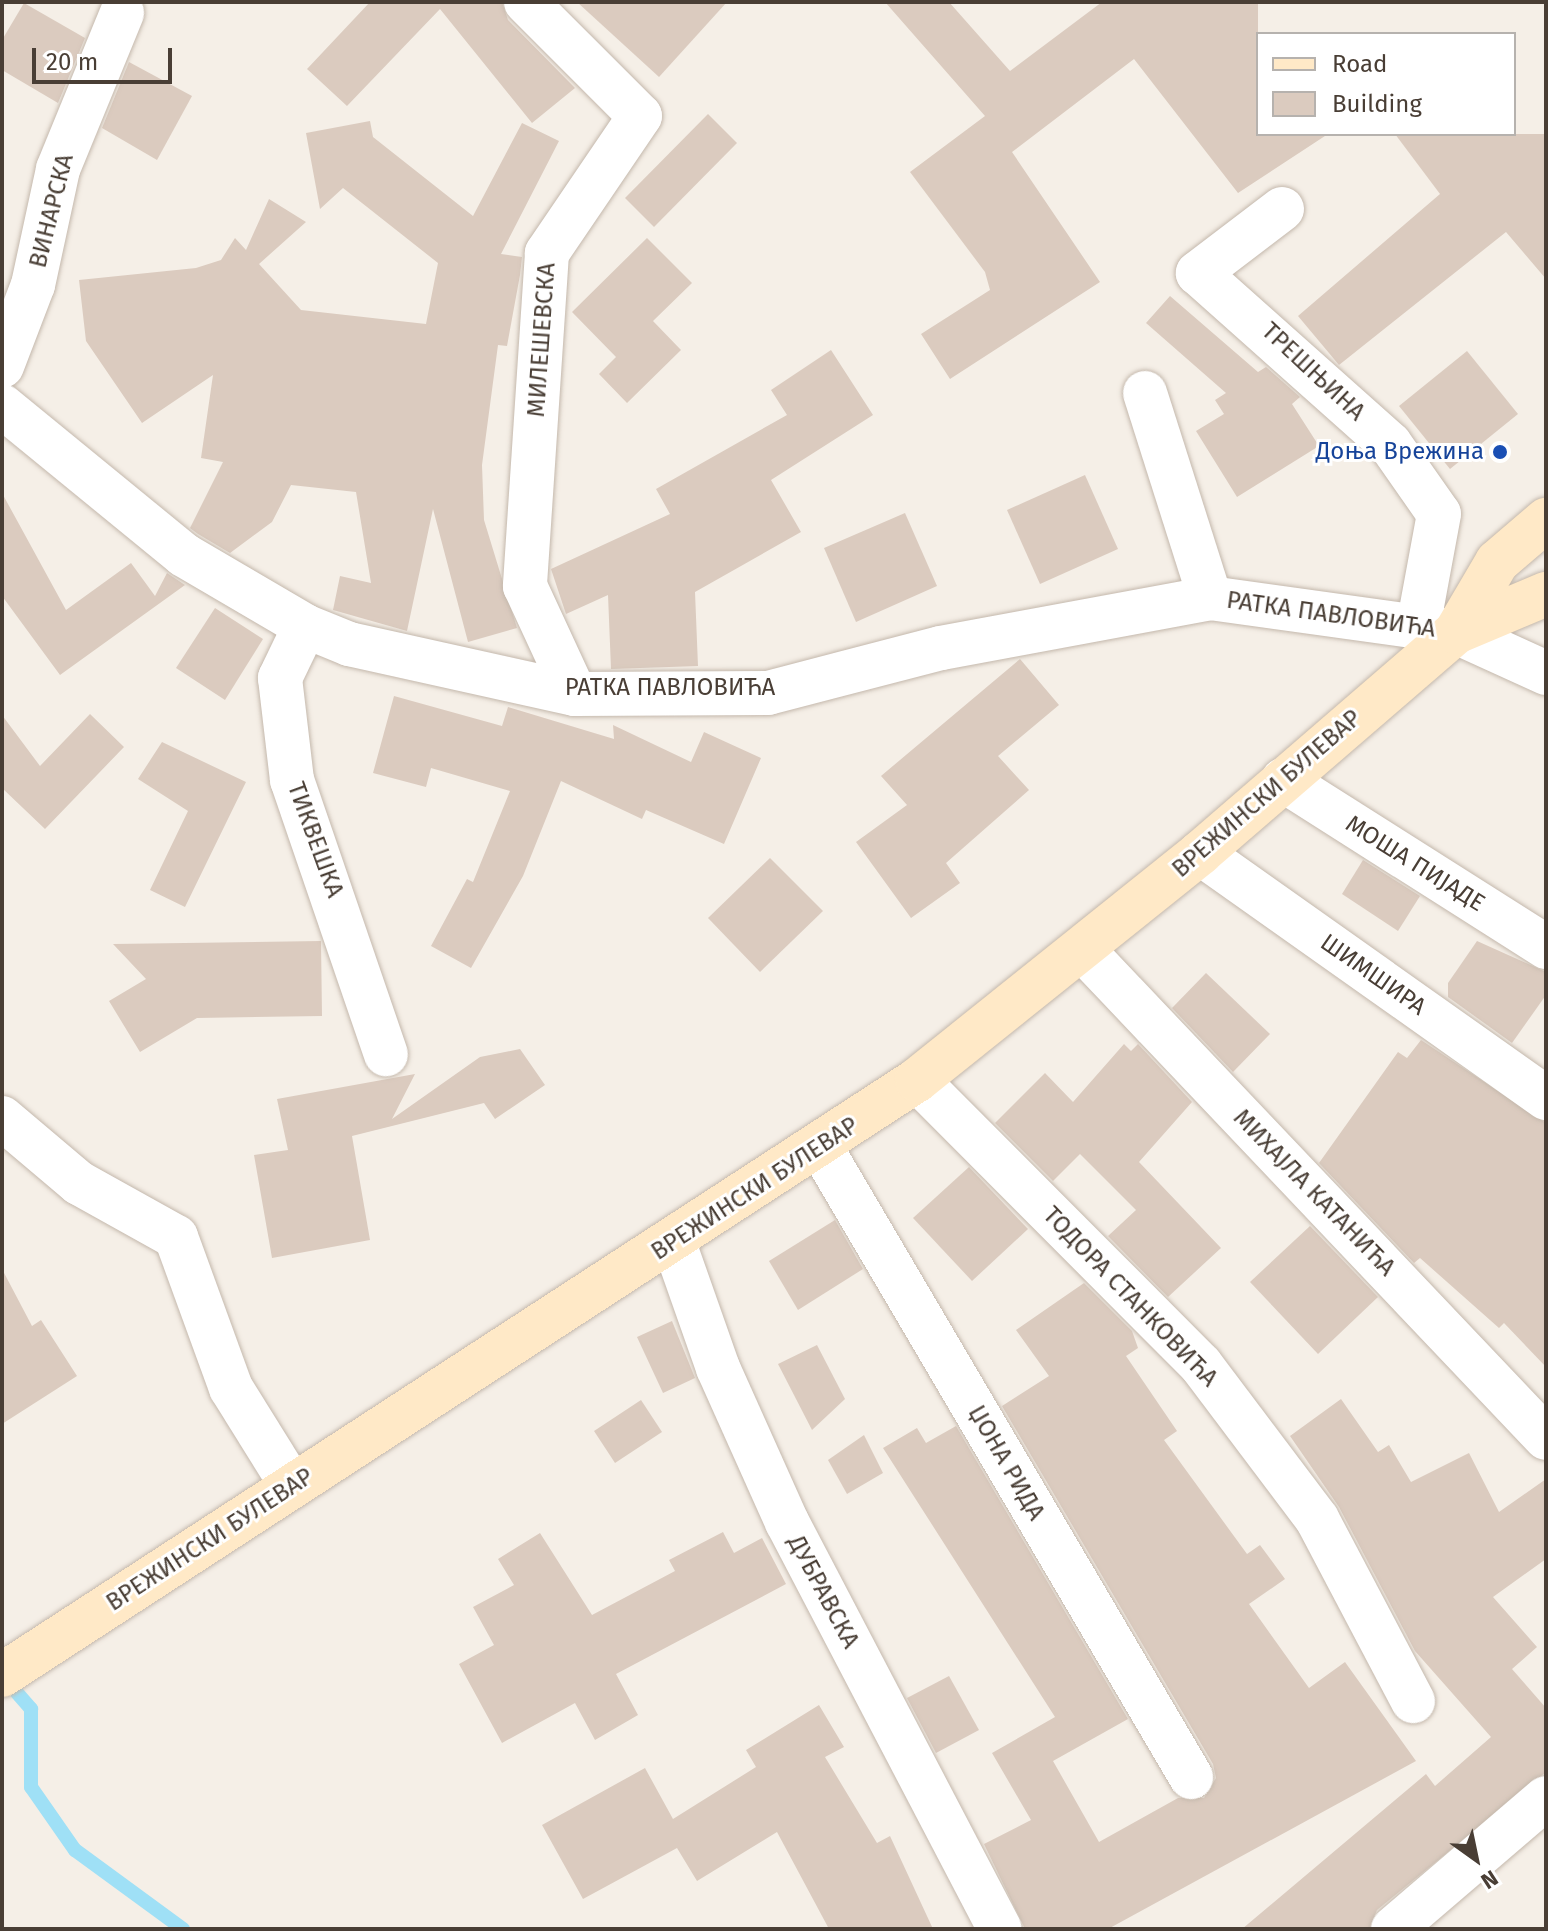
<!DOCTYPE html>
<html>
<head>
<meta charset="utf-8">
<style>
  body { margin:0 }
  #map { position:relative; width:1548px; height:1931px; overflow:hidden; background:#f5efe7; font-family:"Fira Sans",sans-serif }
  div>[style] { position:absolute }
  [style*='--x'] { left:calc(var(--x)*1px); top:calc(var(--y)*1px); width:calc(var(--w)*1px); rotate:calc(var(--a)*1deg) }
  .stream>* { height:14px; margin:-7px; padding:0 7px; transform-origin:7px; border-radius:7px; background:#9fe0f6 }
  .building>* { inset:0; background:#dbcbbf }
  .roads { filter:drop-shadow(0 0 2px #c4b8ac) drop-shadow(0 0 2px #c4b8ac) }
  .street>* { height:44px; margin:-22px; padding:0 22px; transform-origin:22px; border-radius:22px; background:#fff }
  .secondary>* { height:44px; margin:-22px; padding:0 22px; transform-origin:22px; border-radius:22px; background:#ffe9c7 }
  .dots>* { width:22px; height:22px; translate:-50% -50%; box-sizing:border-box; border:4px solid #fff; border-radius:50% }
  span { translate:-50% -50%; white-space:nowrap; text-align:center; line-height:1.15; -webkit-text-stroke:6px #fff; paint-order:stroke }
  .street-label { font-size:24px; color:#493e35 }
  .transit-label { font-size:24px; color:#164399 }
  .right { translate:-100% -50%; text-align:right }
  .frame { position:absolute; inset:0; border:4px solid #493e35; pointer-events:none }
  .legend { position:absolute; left:1256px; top:32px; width:260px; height:104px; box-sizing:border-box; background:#fff; border:2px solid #b6b2ae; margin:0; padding:10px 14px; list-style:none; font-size:24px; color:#493e35 }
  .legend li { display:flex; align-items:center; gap:16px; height:40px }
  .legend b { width:40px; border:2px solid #b6b2ae }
  .north { position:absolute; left:1436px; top:1819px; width:80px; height:80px; -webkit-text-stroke:6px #fff; paint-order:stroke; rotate:147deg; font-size:22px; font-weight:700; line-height:32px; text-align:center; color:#493e35 }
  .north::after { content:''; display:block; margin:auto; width:28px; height:36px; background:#493e35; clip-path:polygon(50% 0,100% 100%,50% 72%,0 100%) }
  .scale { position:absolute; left:32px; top:48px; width:140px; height:36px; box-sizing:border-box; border:4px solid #493e35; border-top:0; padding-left:10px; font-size:24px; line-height:28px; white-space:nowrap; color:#493e35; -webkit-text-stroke:6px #fff; paint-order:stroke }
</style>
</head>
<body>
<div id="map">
  <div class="stream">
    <i style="--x:5;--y:1679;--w:40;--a:49"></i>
    <i style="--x:31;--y:1709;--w:78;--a:90"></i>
    <i style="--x:31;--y:1787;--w:77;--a:55.1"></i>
    <i style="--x:75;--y:1850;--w:134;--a:36.2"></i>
  </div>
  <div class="building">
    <i style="clip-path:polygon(370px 2px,502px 2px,508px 20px,575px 88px,532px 123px,440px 9px,347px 106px,307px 69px)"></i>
    <i style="clip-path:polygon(577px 2px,727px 2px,659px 77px)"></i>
    <i style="clip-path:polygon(885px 2px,949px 2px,1010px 71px,1102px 2px,1258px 2px,1258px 134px,1328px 134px,1238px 193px,1134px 59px,1012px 152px,1100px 282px,950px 379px,921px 334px,990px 290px,985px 272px,910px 172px,985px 116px)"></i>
    <i style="clip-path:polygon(24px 3px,85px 38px,58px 103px,2px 70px,2px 40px)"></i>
    <i style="clip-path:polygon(129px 62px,192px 96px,157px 160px,102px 128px)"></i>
    <i style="clip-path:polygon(708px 114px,737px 143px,654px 227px,625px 198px)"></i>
    <i style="clip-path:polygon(370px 121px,373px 137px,473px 216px,522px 123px,559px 141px,501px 254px,522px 257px,520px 275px,507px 346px,498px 345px,482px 465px,484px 520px,517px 628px,468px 642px,433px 509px,407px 631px,333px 610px,340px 576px,371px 583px,356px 492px,291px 485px,272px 522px,230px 553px,198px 534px,190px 528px,223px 462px,201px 458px,213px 375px,142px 423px,86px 341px,79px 280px,196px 268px,221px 260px,235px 238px,246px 250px,269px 199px,306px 222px,259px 264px,301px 310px,426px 324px,438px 263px,343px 188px,320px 209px,306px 133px)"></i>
    <i style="clip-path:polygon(1395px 134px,1546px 134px,1546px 279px,1506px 232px,1339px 365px,1298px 316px,1440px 194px)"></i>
    <i style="clip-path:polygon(647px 238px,692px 283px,653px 321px,681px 350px,627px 403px,599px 374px,616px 357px,572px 312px)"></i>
    <i style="clip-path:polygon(1170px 296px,1258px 372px,1266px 367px,1300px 397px,1292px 404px,1319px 446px,1237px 497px,1196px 431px,1224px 414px,1215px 400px,1226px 393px,1146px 323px)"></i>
    <i style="clip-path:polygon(831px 350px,873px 415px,771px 480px,801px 532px,695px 592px,698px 666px,611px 669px,608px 595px,566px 614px,551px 569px,670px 514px,656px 489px,787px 415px,771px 390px)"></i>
    <i style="clip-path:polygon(1467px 351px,1518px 414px,1450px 469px,1399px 406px)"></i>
    <i style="clip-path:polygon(1085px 475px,1118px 549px,1040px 584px,1007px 510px)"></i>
    <i style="clip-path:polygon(2px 493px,66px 610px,131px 563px,155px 596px,167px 573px,185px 585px,60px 675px,2px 596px)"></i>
    <i style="clip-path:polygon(905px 513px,937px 586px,856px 622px,824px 548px)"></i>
    <i style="clip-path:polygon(215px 608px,263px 639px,225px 700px,176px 668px)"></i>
    <i style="clip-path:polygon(1020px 659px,1059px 705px,998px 756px,1029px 790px,946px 863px,960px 883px,911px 918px,856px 842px,907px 805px,881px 776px)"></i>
    <i style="clip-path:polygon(394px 696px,502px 726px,508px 707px,614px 739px,613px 725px,691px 762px,704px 732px,761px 758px,724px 844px,646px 810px,642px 819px,561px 781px,523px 876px,471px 968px,431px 946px,467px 879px,473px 882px,510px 791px,431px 768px,426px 787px,373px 773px)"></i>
    <i style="clip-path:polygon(90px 714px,124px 747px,45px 829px,2px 788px,2px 715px,40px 766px)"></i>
    <i style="clip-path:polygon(162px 742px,246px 782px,185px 907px,150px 890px,188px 811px,138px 779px)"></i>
    <i style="clip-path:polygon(770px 858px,823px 911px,760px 972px,708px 918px)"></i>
    <i style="clip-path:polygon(1363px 860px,1420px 896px,1398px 931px,1342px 894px)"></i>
    <i style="clip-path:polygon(321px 941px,322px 1016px,197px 1018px,140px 1052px,109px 1001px,146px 979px,113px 944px)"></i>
    <i style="clip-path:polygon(1477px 941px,1546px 972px,1546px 995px,1512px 1043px,1448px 997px,1448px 983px)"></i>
    <i style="clip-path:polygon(1206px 973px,1270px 1034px,1233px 1072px,1172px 1008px)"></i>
    <i style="clip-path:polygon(1421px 1040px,1546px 1123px,1546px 1367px,1504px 1323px,1499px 1328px,1420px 1258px,1414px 1263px,1319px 1163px,1398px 1052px,1407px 1058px)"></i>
    <i style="clip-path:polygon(1124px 1044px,1131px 1051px,1138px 1044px,1192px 1102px,1139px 1162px,1221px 1248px,1168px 1297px,1108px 1236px,1136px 1210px,1080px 1154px,1053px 1181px,995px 1123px,1045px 1073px,1073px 1102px)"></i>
    <i style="clip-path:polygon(520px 1049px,545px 1085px,495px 1119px,484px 1103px,352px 1136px,370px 1240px,272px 1258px,254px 1155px,288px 1150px,277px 1099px,415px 1074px,392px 1119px,480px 1057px)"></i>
    <i style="clip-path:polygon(969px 1167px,1028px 1229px,972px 1281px,913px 1218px)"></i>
    <i style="clip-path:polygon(835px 1220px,863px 1269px,798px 1310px,769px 1261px)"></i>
    <i style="clip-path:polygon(1310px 1226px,1378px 1297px,1318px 1354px,1250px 1282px)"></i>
    <i style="clip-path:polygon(2px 1269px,32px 1326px,41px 1320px,77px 1376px,2px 1424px)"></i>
    <i style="clip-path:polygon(1084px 1283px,1132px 1331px,1138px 1348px,1126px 1356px,1177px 1431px,1164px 1440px,1247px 1554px,1260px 1545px,1285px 1579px,1249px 1604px,1309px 1688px,1345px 1662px,1416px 1761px,1108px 1929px,1025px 1929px,984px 1844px,1031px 1820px,992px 1753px,1055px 1717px,883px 1448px,917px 1428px,926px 1443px,956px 1426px,1128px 1719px,1053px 1761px,1099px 1842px,1178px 1798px,1204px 1798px,1216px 1778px,1213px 1764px,1002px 1406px,1049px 1376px,1016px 1330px)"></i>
    <i style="clip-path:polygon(672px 1321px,695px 1378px,663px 1393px,637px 1337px)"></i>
    <i style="clip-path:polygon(817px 1345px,845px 1399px,812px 1430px,778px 1364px)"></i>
    <i style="clip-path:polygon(1341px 1399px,1378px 1452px,1389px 1445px,1411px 1482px,1469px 1453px,1499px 1512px,1546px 1479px,1546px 1559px,1493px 1597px,1537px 1647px,1512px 1669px,1546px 1708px,1546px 1772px,1377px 1910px,1369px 1929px,1242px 1929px,1426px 1774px,1435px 1786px,1491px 1737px,1415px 1651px,1339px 1507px,1290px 1436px)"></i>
    <i style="clip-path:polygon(641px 1400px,662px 1432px,615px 1463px,594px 1431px)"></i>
    <i style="clip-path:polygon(864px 1435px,883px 1473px,847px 1494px,828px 1460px)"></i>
    <i style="clip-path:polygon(723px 1532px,734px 1553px,762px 1538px,786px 1584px,616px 1674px,638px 1715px,595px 1740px,575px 1703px,502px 1743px,459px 1664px,494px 1645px,473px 1607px,514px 1585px,498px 1559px,540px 1533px,592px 1615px,675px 1571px,669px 1560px)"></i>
    <i style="clip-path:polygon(949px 1676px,979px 1730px,936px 1753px,907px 1698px)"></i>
    <i style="clip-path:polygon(819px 1705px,844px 1747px,825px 1757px,877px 1843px,890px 1836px,933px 1929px,829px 1929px,777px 1832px,697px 1881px,677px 1848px,583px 1899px,542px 1825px,645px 1768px,673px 1819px,756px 1767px,746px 1750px)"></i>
  </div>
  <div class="roads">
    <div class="street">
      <i style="--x:526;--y:2;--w:161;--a:45"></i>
      <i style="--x:640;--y:116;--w:166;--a:124.2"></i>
      <i style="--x:547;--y:253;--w:334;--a:93.8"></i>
      <i style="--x:525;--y:586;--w:119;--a:65.2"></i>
      <i style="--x:1282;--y:209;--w:106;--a:142.7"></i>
      <i style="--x:1198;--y:273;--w:257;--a:41.7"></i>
      <i style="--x:1390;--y:444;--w:85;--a:55"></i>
      <i style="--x:1439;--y:514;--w:115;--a:100.5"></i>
      <i style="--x:2;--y:366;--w:87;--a:-69.1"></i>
      <i style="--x:33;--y:285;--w:119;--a:-77.8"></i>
      <i style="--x:58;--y:169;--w:169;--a:-67.7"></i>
      <i style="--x:1145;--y:393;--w:215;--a:72.4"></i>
      <i style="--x:2;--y:406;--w:235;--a:39.3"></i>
      <i style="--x:184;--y:555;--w:140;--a:30.4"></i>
      <i style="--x:305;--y:626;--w:48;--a:22.2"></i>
      <i style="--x:349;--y:644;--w:231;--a:12.5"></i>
      <i style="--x:575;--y:694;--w:193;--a:-0.3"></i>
      <i style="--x:768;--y:693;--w:179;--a:-14.6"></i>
      <i style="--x:941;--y:648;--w:274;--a:-10.5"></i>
      <i style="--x:1210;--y:598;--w:248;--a:7.9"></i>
      <i style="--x:1456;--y:632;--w:99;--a:24.5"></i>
      <i style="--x:305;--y:626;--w:58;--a:115.7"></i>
      <i style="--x:280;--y:678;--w:103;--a:83.3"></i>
      <i style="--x:292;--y:780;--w:290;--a:71.1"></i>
      <i style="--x:1283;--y:780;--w:312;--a:32.4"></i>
      <i style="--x:1200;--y:853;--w:424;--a:35.3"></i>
      <i style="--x:1082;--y:949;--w:674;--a:46.5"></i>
      <i style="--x:917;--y:1080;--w:402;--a:45.1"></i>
      <i style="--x:1201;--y:1365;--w:193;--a:53"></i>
      <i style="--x:1317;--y:1519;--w:206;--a:62.2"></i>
      <i style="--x:2;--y:1118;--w:101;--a:40.2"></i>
      <i style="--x:79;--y:1183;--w:111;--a:29.1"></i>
      <i style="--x:176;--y:1237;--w:161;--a:70"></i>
      <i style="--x:231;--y:1388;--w:115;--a:58.1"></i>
      <i style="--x:821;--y:1148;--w:730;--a:59.53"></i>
      <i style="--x:674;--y:1243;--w:133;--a:70.6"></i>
      <i style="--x:718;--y:1368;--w:169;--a:65.9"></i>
      <i style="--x:787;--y:1522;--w:459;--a:62.4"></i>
      <i style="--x:1393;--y:1929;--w:201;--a:-40.6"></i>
    </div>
    <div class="secondary">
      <i style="--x:1456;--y:632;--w:98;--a:-22.9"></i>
      <i style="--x:2;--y:1675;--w:1091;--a:-33.03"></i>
      <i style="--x:917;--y:1080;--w:363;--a:-38.7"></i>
      <i style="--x:1200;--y:853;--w:338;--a:-40.8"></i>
      <i style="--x:1456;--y:632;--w:81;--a:-59.6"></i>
      <i style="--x:1497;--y:562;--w:65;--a:-40.6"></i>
    </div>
  </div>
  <div class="dots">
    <i style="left:1500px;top:452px;background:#1a4fb4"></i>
  </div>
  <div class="street-label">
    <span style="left:52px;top:211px;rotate:-76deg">ВИНАРСКА</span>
    <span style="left:542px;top:340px;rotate:-86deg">МИЛЕШЕВСКА</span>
    <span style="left:1313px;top:372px;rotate:43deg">ТРЕШЊИНА</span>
    <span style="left:1331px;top:615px;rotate:8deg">РАТКА ПАВЛОВИЋА</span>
    <span style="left:670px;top:688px">РАТКА ПАВЛОВИЋА</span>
    <span style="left:1267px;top:794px;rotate:-41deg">ВРЕЖИНСКИ БУЛЕВАР</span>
    <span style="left:315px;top:840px;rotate:70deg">ТИКВЕШКА</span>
    <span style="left:1415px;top:864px;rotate:32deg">МОША ПИЈАДЕ</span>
    <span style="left:1373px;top:975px;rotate:35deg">ШИМШИРА</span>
    <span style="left:755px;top:1189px;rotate:-33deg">ВРЕЖИНСКИ БУЛЕВАР</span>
    <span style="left:1314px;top:1193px;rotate:46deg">МИХАЈЛА КАТАНИЋА</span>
    <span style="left:1130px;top:1297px;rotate:46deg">ТОДОРА СТАНКОВИЋА</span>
    <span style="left:1006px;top:1463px;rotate:60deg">ЏОНА РИДА</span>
    <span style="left:210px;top:1540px;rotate:-33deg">ВРЕЖИНСКИ БУЛЕВАР</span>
    <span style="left:823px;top:1592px;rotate:62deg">ДУБРАВСКА</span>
  </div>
  <div class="transit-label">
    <span class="right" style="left:1484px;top:452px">Доња Врежина</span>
  </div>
  <div class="frame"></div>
  <ul class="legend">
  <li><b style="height:10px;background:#ffe9c7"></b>Road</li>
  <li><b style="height:22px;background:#dbcbbf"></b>Building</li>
  </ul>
  <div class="north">N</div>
  <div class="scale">20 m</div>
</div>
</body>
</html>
